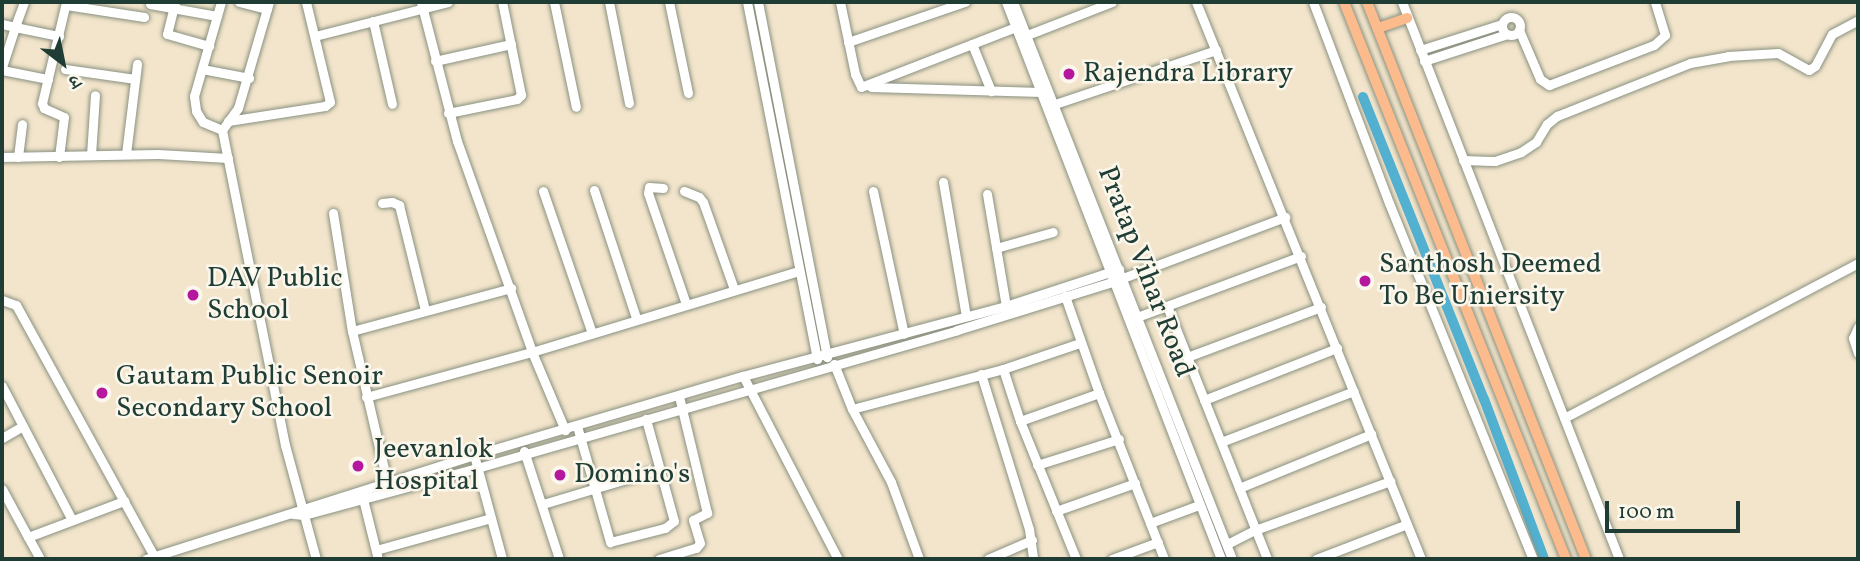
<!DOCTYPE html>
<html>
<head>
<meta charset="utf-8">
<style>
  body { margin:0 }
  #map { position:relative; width:1860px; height:561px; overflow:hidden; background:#f3e5cb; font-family:Vollkorn,"Noto Serif Devanagari",serif }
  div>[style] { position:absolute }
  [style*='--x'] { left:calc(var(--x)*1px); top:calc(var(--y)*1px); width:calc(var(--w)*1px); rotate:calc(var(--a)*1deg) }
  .canal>* { height:10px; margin:-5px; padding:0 5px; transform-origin:5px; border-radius:5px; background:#52b0d1 }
  .roads { filter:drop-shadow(0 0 2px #899180) drop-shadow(0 0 2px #899180) }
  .minor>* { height:9px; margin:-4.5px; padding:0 4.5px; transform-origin:4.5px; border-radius:4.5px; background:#fff }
  .minor>.ring { margin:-4.5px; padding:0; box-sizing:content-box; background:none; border:9px solid #fff; border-radius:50% }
  .major>* { height:10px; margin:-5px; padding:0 5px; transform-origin:5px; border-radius:5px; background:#fbbb8c }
  .dots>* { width:19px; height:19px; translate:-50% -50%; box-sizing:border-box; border:4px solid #fbf7ec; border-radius:50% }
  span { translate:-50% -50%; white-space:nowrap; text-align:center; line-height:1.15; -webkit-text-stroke:5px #fbf7ec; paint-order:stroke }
  .poi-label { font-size:28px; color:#1f3d34 }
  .left { translate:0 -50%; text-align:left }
  .street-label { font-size:28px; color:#1f3d34 }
  .frame { position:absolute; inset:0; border:4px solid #1f3d34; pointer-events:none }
  .north { position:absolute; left:28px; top:28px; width:70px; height:70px; -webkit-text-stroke:5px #fbf7ec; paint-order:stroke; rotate:148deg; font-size:19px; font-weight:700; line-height:28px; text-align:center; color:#1f3d34 }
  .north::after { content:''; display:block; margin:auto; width:24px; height:32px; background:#1f3d34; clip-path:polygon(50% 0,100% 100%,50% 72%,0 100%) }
  .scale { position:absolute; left:1605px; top:501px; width:135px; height:32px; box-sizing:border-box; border:4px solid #1f3d34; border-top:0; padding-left:9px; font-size:21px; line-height:24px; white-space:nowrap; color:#1f3d34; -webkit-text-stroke:5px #fbf7ec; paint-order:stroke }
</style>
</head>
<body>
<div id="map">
  <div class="canal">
    <i style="--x:1363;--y:97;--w:325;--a:68.2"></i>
    <i style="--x:1484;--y:399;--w:171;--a:69.4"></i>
  </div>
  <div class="roads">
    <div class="minor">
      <i style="--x:24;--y:2;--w:27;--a:110"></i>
      <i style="--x:15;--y:27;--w:45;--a:11.6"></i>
      <i style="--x:175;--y:2;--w:33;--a:104"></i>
      <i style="--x:167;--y:34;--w:44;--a:15.9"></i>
      <i style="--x:221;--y:2;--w:98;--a:106"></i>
      <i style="--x:194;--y:96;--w:15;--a:82"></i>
      <i style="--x:196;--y:111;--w:13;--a:58"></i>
      <i style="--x:203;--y:122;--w:21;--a:23"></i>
      <i style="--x:239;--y:2;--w:29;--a:14"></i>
      <i style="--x:269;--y:2;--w:110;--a:106.3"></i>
      <i style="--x:238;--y:108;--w:27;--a:126"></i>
      <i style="--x:222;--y:130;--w:321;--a:78.7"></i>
      <i style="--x:285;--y:445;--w:118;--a:74.8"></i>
      <i style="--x:421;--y:2;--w:144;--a:75.5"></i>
      <i style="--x:457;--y:141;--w:224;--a:70.4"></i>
      <i style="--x:532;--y:352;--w:85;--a:67.1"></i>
      <i style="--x:554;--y:2;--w:107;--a:78.2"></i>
      <i style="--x:609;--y:2;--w:103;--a:78.8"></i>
      <i style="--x:669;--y:2;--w:93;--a:78.2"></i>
      <i style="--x:747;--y:2;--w:364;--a:78.9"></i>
      <i style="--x:758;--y:2;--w:362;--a:79"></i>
      <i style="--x:840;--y:2;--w:74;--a:78.2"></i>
      <i style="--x:855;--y:74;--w:14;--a:65"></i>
      <i style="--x:861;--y:87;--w:166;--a:-21.2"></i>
      <i style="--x:1006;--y:2;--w:597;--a:68.89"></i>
      <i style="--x:1013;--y:2;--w:599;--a:68.54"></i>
      <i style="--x:1196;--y:2;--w:601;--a:68"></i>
      <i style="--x:1313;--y:2;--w:215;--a:69.3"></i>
      <i style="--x:1389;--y:203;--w:384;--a:68"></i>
      <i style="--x:1402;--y:2;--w:598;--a:68.71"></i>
      <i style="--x:150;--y:4;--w:68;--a:10.2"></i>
      <i style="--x:66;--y:5;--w:79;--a:8.7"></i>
      <i class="ring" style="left:1502px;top:17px;width:9px;height:9px"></i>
      <i style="--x:373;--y:21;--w:85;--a:77.1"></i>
      <i style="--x:2;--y:24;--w:13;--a:13"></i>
      <i style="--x:15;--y:27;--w:42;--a:108"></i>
      <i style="--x:1519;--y:30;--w:53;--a:66.8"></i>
      <i style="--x:1540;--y:79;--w:11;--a:34"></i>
      <i style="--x:1549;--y:85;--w:112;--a:-20.9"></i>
      <i style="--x:1654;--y:45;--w:15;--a:-42"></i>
      <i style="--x:1665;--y:35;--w:34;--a:-107"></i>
      <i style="--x:1027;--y:35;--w:91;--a:-21.2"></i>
      <i style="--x:315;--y:36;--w:137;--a:-14.3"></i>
      <i style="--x:848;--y:42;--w:124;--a:-18.9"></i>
      <i style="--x:972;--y:44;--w:51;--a:68"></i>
      <i style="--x:1420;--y:50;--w:86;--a:-17.6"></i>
      <i style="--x:435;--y:61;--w:78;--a:-12.6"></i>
      <i style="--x:1424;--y:61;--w:87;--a:-18"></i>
      <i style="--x:65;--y:69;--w:71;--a:8.1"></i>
      <i style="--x:202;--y:69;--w:48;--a:10.8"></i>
      <i style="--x:2;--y:70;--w:47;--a:11.1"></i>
      <i style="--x:871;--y:87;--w:170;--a:1.7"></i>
      <i style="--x:1055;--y:104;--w:170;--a:-18.5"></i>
      <i style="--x:448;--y:113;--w:70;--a:-11.5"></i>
      <i style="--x:517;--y:99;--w:6;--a:-45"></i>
      <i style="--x:521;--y:95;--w:95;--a:-101.5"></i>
      <i style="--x:228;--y:121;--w:98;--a:-8.8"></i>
      <i style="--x:325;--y:106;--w:6;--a:-39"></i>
      <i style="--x:330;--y:102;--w:103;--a:-103.5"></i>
      <i style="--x:126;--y:154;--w:91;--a:-83"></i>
      <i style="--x:91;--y:155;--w:60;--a:-86.2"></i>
      <i style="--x:2;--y:157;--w:156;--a:-1.1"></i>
      <i style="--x:158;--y:154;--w:70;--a:3.3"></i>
      <i style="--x:18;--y:157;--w:33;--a:-83"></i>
      <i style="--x:59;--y:157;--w:40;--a:-82.9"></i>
      <i style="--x:64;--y:117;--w:22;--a:-156"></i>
      <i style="--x:44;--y:108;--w:5;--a:-112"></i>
      <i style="--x:42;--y:103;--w:104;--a:-76.6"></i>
      <i style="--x:1463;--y:160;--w:32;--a:2"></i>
      <i style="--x:1495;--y:161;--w:28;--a:-19"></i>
      <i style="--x:1521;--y:152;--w:18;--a:-34"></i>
      <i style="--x:1536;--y:142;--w:21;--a:-59"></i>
      <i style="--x:1547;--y:124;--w:13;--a:-39"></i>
      <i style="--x:1557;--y:116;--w:143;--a:-21.7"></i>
      <i style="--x:1690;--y:63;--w:39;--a:-10"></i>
      <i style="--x:1728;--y:56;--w:50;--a:-3.4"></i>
      <i style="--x:1778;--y:53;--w:35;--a:29"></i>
      <i style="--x:1809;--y:70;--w:7;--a:-34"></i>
      <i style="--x:1815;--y:66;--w:36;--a:-62"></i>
      <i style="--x:1832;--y:34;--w:30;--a:-28"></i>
      <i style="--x:943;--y:182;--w:136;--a:80.3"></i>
      <i style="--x:663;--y:188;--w:14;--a:-176"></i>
      <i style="--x:649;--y:187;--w:6;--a:99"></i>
      <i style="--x:648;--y:193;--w:117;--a:71.1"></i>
      <i style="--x:594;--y:190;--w:135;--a:71.8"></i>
      <i style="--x:543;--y:191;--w:150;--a:71"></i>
      <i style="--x:684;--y:191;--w:16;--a:22"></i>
      <i style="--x:699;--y:197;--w:6;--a:51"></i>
      <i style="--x:703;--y:202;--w:92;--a:70.4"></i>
      <i style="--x:873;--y:191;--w:146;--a:77.8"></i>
      <i style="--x:987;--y:194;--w:114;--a:80.4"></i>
      <i style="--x:382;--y:203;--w:10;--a:-6"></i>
      <i style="--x:392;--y:202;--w:8;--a:23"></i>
      <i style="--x:399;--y:205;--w:108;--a:76.1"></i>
      <i style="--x:333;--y:213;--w:120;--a:80.9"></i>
      <i style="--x:352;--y:331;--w:155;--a:76.9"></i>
      <i style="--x:996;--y:248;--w:59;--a:-15.7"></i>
      <i style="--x:1065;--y:296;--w:103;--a:70.7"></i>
      <i style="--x:1099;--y:393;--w:178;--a:68.6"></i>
      <i style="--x:2;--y:300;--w:15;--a:20"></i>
      <i style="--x:16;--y:305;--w:286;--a:61.2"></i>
      <i style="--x:1167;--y:306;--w:272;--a:68.4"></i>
      <i style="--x:1137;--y:317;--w:175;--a:-20.4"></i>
      <i style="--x:1858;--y:327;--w:12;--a:114"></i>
      <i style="--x:1853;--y:338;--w:16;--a:72"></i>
      <i style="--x:352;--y:331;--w:165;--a:-15.1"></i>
      <i style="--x:1187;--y:357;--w:143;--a:-20.5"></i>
      <i style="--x:834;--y:364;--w:48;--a:68.2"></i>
      <i style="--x:852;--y:409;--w:83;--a:61.9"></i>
      <i style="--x:891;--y:482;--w:82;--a:70"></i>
      <i style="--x:1003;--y:369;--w:55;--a:71.9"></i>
      <i style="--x:1020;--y:421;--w:149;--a:67.9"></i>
      <i style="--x:981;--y:374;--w:162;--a:72.8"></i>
      <i style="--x:1029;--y:529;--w:30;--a:82"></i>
      <i style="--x:743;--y:376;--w:206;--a:62.6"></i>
      <i style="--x:2;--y:386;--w:151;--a:62.4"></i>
      <i style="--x:366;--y:397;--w:172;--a:-15.2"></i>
      <i style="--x:532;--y:352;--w:278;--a:-16.9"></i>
      <i style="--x:1204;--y:400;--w:143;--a:-21.4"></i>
      <i style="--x:852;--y:409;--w:156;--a:-14.8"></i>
      <i style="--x:1003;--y:369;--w:81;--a:-18.7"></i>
      <i style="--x:1564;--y:418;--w:332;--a:-27.8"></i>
      <i style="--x:1020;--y:421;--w:84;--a:-19.5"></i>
      <i style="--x:577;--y:426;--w:121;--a:74.1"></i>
      <i style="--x:610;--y:542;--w:57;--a:-14.3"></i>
      <i style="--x:665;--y:528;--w:11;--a:-38"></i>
      <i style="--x:674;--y:521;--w:106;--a:-105.4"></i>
      <i style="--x:2;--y:438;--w:24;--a:-30"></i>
      <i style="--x:1221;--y:442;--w:142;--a:-21"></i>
      <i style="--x:524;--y:451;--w:114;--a:72"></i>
      <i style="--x:474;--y:455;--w:108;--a:74.9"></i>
      <i style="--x:1037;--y:465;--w:86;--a:-17.6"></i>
      <i style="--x:1239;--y:488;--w:143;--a:-22.2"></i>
      <i style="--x:2;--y:489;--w:55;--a:61.6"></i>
      <i style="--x:28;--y:537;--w:103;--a:-20.6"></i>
      <i style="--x:363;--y:499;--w:62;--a:76"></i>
      <i style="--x:543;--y:504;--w:122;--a:-16.7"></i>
      <i style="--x:1056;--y:511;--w:84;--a:-19.5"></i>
      <i style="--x:293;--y:514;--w:11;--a:5"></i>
      <i style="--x:304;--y:515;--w:179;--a:-15.2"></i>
      <i style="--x:477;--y:468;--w:499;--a:-16"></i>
      <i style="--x:957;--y:330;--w:165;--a:-17.2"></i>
      <i style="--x:1115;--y:281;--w:182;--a:-20.6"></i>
      <i style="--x:1150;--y:523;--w:52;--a:-20.2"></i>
      <i style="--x:28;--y:537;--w:25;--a:61"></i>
      <i style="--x:1227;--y:544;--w:31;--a:-27"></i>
      <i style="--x:1255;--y:530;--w:144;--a:-19.9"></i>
      <i style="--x:376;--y:550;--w:119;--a:-15.5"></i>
      <i style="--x:146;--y:559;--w:344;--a:-17.6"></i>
      <i style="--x:474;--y:455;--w:280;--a:-16.4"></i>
      <i style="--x:743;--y:376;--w:272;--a:-14.9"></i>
      <i style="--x:1006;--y:306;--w:119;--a:-18.1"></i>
      <i style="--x:659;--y:559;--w:39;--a:-17"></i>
      <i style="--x:696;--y:548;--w:6;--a:-51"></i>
      <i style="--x:700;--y:543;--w:24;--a:-107"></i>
      <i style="--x:693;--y:520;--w:16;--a:-27"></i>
      <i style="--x:707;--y:513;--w:120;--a:-103.5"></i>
      <i style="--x:988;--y:559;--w:48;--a:-23.4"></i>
      <i style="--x:1112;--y:559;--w:49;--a:-20.3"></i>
      <i style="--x:1316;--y:559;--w:97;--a:-21"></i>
    </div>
    <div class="major">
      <i style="--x:1344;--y:2;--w:600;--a:68.27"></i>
      <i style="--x:1367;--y:2;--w:599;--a:68.54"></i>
      <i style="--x:1378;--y:28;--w:31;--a:-19"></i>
    </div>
  </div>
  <div class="dots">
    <i style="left:1069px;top:74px;background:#b5179e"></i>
    <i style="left:1365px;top:281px;background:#b5179e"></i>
    <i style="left:193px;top:295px;background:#b5179e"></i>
    <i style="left:102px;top:393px;background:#b5179e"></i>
    <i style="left:358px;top:466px;background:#b5179e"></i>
    <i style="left:560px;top:475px;background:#b5179e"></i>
  </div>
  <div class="poi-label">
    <span class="left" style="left:1083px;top:74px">Rajendra Library</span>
    <span class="left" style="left:1379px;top:281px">Santhosh Deemed<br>To Be Uniersity</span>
    <span class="left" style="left:207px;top:295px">DAV Public<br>School</span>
    <span class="left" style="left:116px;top:393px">Gautam Public Senoir<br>Secondary School</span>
    <span class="left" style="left:374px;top:466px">Jeevanlok<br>Hospital</span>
    <span class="left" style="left:574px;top:475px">Domino's</span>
  </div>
  <div class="street-label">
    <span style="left:1145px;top:272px;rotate:69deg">Pratap Vihar Road</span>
  </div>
  <div class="frame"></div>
  <div class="north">उ</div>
  <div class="scale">100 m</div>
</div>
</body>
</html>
